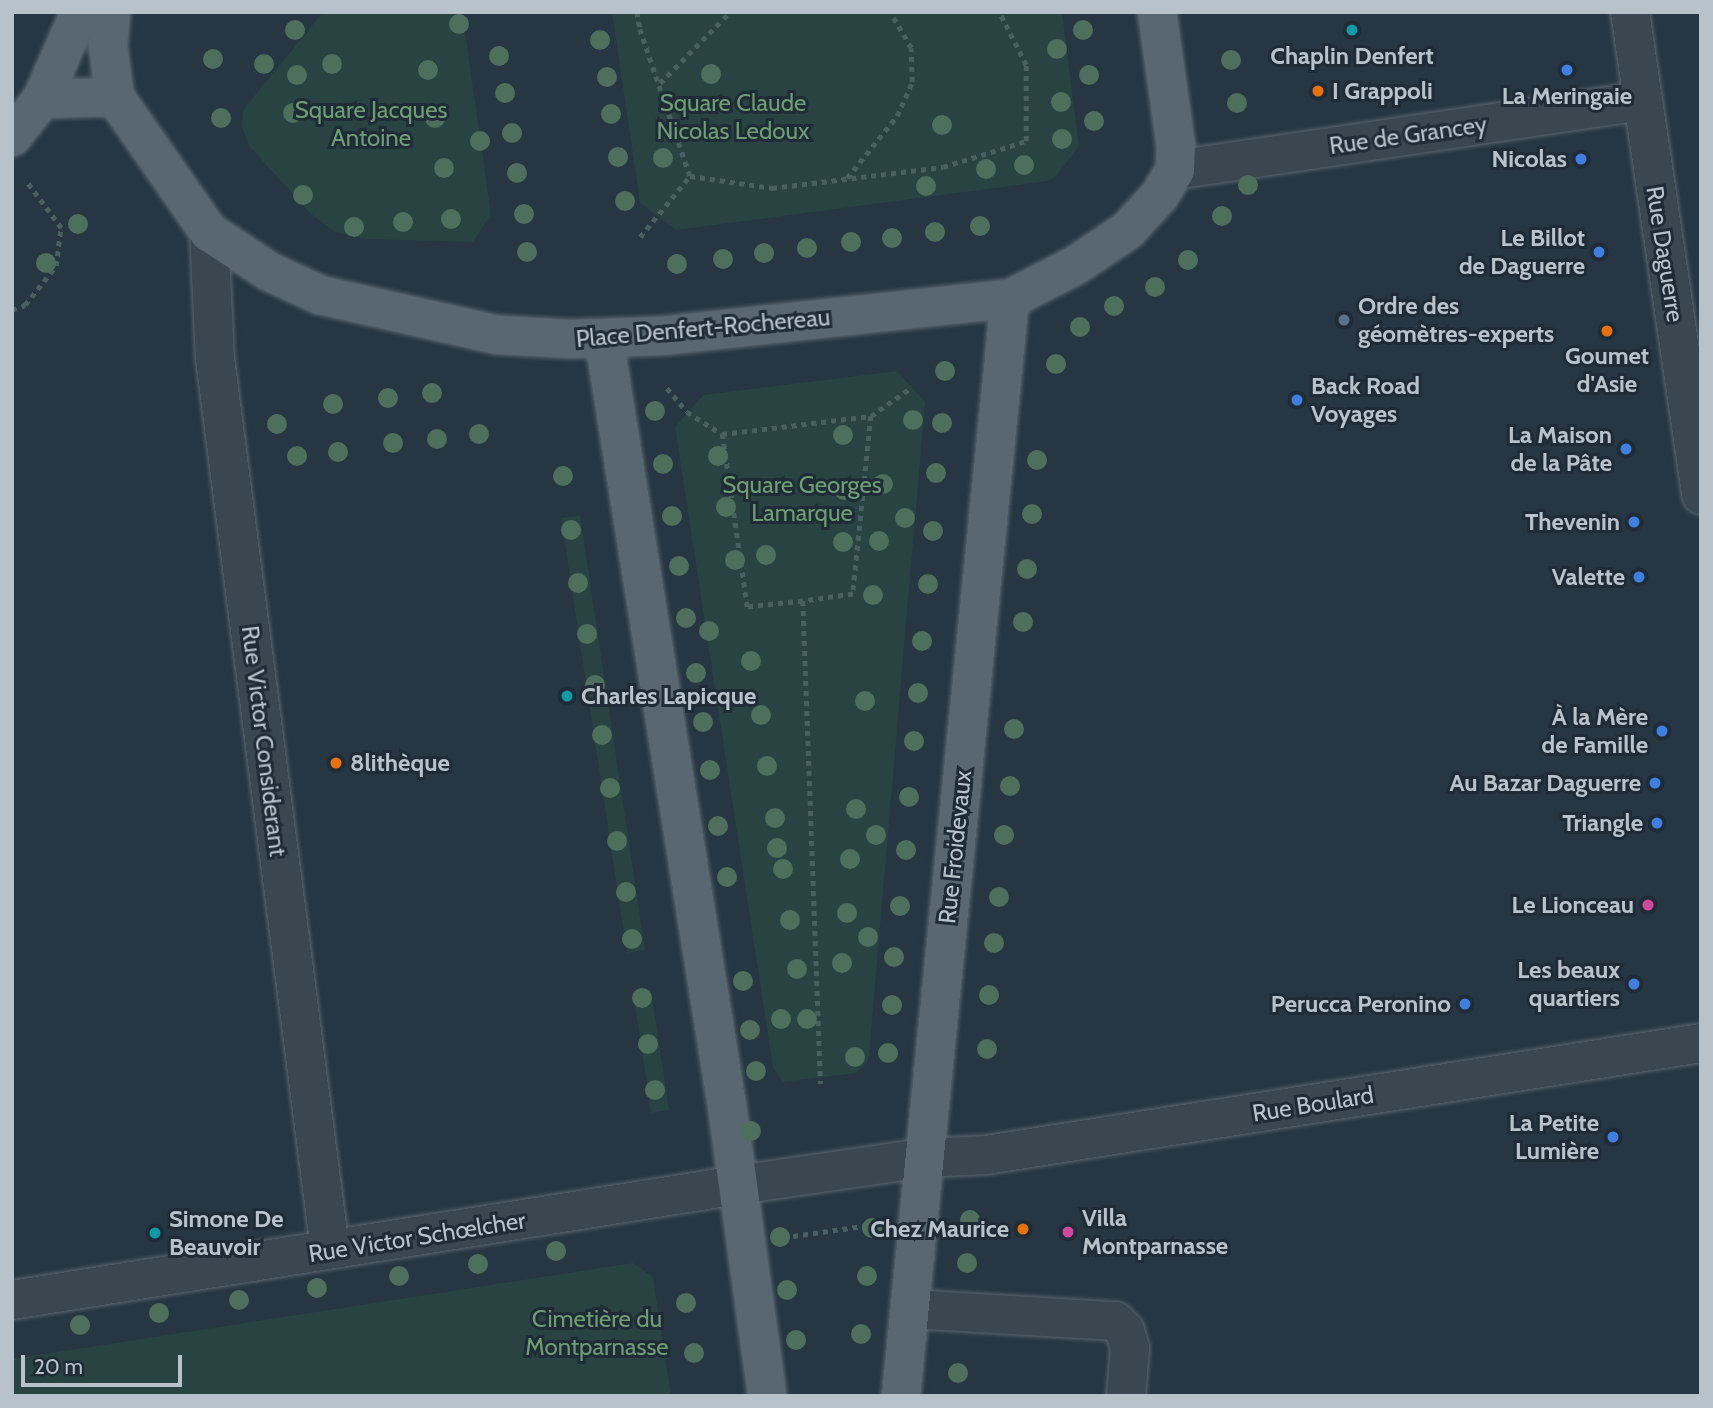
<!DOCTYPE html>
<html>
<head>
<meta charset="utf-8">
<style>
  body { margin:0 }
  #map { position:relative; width:1713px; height:1408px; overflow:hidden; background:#263642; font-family:Cabin,sans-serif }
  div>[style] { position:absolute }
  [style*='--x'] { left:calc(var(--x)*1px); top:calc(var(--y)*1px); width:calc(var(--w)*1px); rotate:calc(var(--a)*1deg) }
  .green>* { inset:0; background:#284342 }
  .path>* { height:4.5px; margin-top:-2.25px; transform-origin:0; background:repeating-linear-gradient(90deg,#486060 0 5px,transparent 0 10px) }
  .roads { filter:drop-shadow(0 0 2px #58656f) drop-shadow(0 0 2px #58656f) }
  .minor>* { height:38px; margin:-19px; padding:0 19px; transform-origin:19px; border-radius:19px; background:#3a4751 }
  .major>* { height:38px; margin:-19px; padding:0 19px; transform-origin:19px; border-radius:19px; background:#586771 }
  .trees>* { width:20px; height:20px; margin:-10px; border-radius:50%; background:#4e6f5c }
  .dots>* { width:19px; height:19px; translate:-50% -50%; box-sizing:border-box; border:4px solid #1f2c37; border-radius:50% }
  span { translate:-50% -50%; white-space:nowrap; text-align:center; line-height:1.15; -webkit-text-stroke:6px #1f2c37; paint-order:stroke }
  .poi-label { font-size:24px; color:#b7c2cb; font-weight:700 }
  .left { translate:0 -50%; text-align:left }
  .right { translate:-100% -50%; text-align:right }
  .park-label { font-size:24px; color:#6e9d72 }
  .street-label { font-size:24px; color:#b7c2cb }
  .frame { position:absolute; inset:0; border:14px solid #b7c2cb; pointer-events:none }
  .scale { position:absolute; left:21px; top:1355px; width:161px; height:32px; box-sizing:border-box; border:4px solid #b7c2cb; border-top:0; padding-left:9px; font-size:21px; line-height:24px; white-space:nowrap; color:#b7c2cb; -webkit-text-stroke:5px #1f2c37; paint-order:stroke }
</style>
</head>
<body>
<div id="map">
  <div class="green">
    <i style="clip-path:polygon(323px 12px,462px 12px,491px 214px,473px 242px,367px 239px,335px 232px,311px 214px,250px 147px,242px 128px,243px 110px)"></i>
    <i style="clip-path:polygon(612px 12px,1062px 12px,1079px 146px,1057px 175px,1048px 181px,676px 230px,640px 203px)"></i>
    <i style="clip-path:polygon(897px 371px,925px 402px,869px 1055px,867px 1062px,856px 1073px,783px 1082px,773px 1068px,675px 427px,703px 395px)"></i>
    <i style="clip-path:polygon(580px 515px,645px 950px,627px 953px,561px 518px)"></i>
    <i style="clip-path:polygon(651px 989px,669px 1110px,651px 1113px,633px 991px)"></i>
    <i style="clip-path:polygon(633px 1263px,653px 1277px,671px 1396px,12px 1396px,12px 1359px)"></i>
  </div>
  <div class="path">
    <i style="--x:637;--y:12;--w:17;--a:80"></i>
    <i style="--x:640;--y:29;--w:155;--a:71.2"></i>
    <i style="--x:660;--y:83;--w:100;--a:-45.4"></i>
    <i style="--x:847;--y:178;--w:80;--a:-51.1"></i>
    <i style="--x:897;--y:116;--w:37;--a:-66"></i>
    <i style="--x:912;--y:82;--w:34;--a:-92"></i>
    <i style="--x:911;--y:48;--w:42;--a:-120.3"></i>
    <i style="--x:640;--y:237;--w:79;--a:-50.7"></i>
    <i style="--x:690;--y:176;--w:83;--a:8.3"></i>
    <i style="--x:772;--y:188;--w:172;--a:-7"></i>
    <i style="--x:943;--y:167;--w:87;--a:-17.4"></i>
    <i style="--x:1026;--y:141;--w:76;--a:-90"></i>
    <i style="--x:1026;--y:65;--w:59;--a:-117"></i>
    <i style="--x:12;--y:310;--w:14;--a:-21"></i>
    <i style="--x:25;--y:305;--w:50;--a:-51.5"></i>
    <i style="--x:56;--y:266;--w:38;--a:-83"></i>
    <i style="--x:61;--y:228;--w:59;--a:-126.7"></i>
    <i style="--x:667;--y:388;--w:31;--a:50"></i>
    <i style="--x:687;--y:412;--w:41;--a:32.2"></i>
    <i style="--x:871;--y:416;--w:50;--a:-35.3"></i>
    <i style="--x:803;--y:601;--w:56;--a:173.9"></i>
    <i style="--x:747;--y:607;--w:175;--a:-98.2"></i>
    <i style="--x:722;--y:434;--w:150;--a:-6.9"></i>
    <i style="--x:871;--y:416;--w:179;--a:95.8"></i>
    <i style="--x:853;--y:594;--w:50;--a:172"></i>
    <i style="--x:803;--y:601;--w:483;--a:87.9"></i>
    <i style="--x:793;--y:1236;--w:78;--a:-8.1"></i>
  </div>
  <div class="roads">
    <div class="minor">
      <i style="--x:1630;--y:12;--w:488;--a:81.6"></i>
      <i style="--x:1175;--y:170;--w:472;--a:-8.4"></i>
      <i style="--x:209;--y:232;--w:126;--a:87.3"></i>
      <i style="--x:215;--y:358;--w:899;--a:82.65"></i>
      <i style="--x:12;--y:1300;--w:735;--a:-9"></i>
      <i style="--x:738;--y:1185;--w:188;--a:-8.3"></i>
      <i style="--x:924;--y:1158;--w:62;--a:-2.8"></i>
      <i style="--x:986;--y:1155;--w:724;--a:-8.9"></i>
      <i style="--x:910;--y:1309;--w:205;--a:3.4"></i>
      <i style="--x:1115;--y:1321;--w:14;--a:45"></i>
      <i style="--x:1125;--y:1331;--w:18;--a:74"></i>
      <i style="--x:1130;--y:1348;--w:48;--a:94.8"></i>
    </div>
    <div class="major">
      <i style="--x:111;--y:12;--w:34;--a:95"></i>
      <i style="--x:108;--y:46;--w:51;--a:82.2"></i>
      <i style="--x:115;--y:97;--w:165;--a:55.2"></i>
      <i style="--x:209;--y:232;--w:73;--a:33.3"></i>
      <i style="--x:270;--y:272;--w:55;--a:24.7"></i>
      <i style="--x:320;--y:295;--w:182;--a:12.7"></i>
      <i style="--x:498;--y:335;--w:73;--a:3.1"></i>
      <i style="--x:571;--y:339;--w:90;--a:-1.9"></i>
      <i style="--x:661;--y:336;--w:351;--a:-6.1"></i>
      <i style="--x:1010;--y:299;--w:74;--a:-27.3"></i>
      <i style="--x:1076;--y:265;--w:63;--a:-33.9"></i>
      <i style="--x:1128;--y:230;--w:47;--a:-47.6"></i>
      <i style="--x:1160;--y:195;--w:29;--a:-59"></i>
      <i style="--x:1175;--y:170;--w:23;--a:-88"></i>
      <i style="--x:1176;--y:147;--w:136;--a:-98"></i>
      <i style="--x:42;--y:99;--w:73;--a:-1.6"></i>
      <i style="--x:12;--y:137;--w:48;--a:-51.7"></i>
      <i style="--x:42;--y:99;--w:95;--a:-66.4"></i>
      <i style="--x:604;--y:339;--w:777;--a:80.89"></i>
      <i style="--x:727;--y:1106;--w:293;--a:82.1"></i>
      <i style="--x:901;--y:1396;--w:1102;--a:-84.33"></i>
    </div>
  </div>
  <div class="trees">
    <i style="left:459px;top:24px"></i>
    <i style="left:295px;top:30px"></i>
    <i style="left:1083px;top:30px"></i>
    <i style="left:600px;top:40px"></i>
    <i style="left:1057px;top:49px"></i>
    <i style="left:499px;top:56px"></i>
    <i style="left:213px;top:59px"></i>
    <i style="left:1231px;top:60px"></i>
    <i style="left:264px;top:64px"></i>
    <i style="left:332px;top:64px"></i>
    <i style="left:428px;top:70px"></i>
    <i style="left:711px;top:74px"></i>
    <i style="left:297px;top:75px"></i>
    <i style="left:1089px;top:75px"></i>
    <i style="left:607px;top:77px"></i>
    <i style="left:505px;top:93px"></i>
    <i style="left:1061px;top:102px"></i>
    <i style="left:1237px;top:103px"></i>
    <i style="left:293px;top:113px"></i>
    <i style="left:611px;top:114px"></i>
    <i style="left:221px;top:118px"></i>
    <i style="left:435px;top:118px"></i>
    <i style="left:1094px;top:121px"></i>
    <i style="left:942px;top:125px"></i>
    <i style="left:512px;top:133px"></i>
    <i style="left:1062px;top:139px"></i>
    <i style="left:480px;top:141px"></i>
    <i style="left:618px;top:157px"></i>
    <i style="left:663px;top:158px"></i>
    <i style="left:1024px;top:165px"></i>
    <i style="left:444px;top:168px"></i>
    <i style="left:986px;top:169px"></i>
    <i style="left:517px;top:173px"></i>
    <i style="left:1248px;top:185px"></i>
    <i style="left:926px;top:186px"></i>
    <i style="left:303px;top:195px"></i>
    <i style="left:625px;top:201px"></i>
    <i style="left:524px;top:214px"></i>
    <i style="left:1222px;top:216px"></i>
    <i style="left:451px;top:219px"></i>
    <i style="left:403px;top:222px"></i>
    <i style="left:78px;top:224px"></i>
    <i style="left:980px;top:226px"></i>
    <i style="left:354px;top:227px"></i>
    <i style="left:935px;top:232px"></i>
    <i style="left:892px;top:238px"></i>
    <i style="left:851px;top:242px"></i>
    <i style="left:807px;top:248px"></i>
    <i style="left:527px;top:252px"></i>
    <i style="left:764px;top:253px"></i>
    <i style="left:723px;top:259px"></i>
    <i style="left:1188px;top:260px"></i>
    <i style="left:46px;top:263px"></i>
    <i style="left:677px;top:264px"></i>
    <i style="left:1155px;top:287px"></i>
    <i style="left:1114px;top:306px"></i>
    <i style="left:1080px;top:327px"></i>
    <i style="left:1056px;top:364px"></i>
    <i style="left:945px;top:371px"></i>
    <i style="left:432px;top:393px"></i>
    <i style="left:388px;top:398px"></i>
    <i style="left:333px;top:404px"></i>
    <i style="left:655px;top:411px"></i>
    <i style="left:913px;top:420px"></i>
    <i style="left:942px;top:423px"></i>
    <i style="left:277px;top:424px"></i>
    <i style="left:479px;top:434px"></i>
    <i style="left:843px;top:435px"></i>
    <i style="left:437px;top:439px"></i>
    <i style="left:393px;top:443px"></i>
    <i style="left:338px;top:452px"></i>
    <i style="left:297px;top:456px"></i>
    <i style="left:718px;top:456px"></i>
    <i style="left:1037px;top:460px"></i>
    <i style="left:663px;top:464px"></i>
    <i style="left:936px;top:473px"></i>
    <i style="left:563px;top:476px"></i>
    <i style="left:883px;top:484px"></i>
    <i style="left:844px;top:490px"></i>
    <i style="left:726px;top:507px"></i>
    <i style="left:1032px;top:514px"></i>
    <i style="left:672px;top:516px"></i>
    <i style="left:905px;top:518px"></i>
    <i style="left:571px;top:530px"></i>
    <i style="left:933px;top:531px"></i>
    <i style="left:879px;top:541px"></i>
    <i style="left:843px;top:542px"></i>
    <i style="left:766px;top:555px"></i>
    <i style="left:735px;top:560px"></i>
    <i style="left:679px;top:566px"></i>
    <i style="left:1027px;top:569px"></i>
    <i style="left:578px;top:583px"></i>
    <i style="left:928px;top:584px"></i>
    <i style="left:873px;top:595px"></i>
    <i style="left:686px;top:618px"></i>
    <i style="left:1023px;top:622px"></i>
    <i style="left:709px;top:631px"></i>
    <i style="left:587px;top:634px"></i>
    <i style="left:922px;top:641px"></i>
    <i style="left:751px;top:661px"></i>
    <i style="left:696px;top:673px"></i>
    <i style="left:595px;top:685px"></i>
    <i style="left:918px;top:693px"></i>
    <i style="left:865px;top:701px"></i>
    <i style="left:761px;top:715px"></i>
    <i style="left:703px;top:722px"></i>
    <i style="left:1014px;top:729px"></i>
    <i style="left:602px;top:735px"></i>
    <i style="left:914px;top:741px"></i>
    <i style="left:767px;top:766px"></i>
    <i style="left:710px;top:770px"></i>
    <i style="left:1010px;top:786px"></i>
    <i style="left:610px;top:788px"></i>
    <i style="left:909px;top:797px"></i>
    <i style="left:856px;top:809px"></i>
    <i style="left:775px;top:818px"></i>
    <i style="left:718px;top:826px"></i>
    <i style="left:876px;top:835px"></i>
    <i style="left:1004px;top:835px"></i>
    <i style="left:617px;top:841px"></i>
    <i style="left:777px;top:848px"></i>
    <i style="left:906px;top:850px"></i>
    <i style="left:850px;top:859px"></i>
    <i style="left:783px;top:869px"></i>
    <i style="left:727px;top:877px"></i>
    <i style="left:626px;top:892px"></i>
    <i style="left:999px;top:897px"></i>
    <i style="left:900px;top:906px"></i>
    <i style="left:847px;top:913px"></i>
    <i style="left:790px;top:920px"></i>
    <i style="left:868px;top:937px"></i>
    <i style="left:632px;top:939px"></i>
    <i style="left:994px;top:943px"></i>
    <i style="left:894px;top:957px"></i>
    <i style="left:842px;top:963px"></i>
    <i style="left:797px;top:969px"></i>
    <i style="left:743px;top:981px"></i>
    <i style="left:989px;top:995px"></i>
    <i style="left:642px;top:998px"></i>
    <i style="left:892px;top:1005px"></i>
    <i style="left:781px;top:1019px"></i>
    <i style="left:807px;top:1019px"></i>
    <i style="left:750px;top:1030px"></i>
    <i style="left:648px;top:1044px"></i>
    <i style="left:987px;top:1049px"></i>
    <i style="left:888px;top:1053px"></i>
    <i style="left:855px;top:1057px"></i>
    <i style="left:756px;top:1071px"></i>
    <i style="left:655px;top:1090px"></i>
    <i style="left:751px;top:1131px"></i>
    <i style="left:970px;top:1220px"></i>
    <i style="left:872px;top:1228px"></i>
    <i style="left:780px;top:1237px"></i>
    <i style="left:556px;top:1251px"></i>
    <i style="left:967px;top:1263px"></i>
    <i style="left:478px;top:1264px"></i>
    <i style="left:399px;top:1276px"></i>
    <i style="left:867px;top:1276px"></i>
    <i style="left:317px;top:1288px"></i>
    <i style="left:787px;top:1290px"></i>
    <i style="left:239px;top:1300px"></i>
    <i style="left:686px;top:1303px"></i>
    <i style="left:159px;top:1313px"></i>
    <i style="left:80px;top:1325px"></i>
    <i style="left:861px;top:1334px"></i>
    <i style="left:796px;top:1340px"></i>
    <i style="left:694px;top:1353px"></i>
    <i style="left:958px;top:1373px"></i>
  </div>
  <div class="dots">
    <i style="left:1352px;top:30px;background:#0f9aa8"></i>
    <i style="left:1567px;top:70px;background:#3f7fe0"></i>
    <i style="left:1318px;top:91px;background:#e8710a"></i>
    <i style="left:1581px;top:159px;background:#3f7fe0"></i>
    <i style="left:1599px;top:252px;background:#3f7fe0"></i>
    <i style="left:1344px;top:320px;background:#5c6f8a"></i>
    <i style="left:1607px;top:331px;background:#e8710a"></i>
    <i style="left:1297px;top:400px;background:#3f7fe0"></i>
    <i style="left:1626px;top:449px;background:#3f7fe0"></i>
    <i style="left:1634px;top:522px;background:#3f7fe0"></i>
    <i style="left:1639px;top:577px;background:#3f7fe0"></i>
    <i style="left:567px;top:696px;background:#0f9aa8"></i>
    <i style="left:1662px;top:731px;background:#3f7fe0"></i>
    <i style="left:336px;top:763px;background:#e8710a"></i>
    <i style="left:1655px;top:783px;background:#3f7fe0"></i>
    <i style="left:1657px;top:823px;background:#3f7fe0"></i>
    <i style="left:1648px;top:905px;background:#d1479c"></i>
    <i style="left:1634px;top:984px;background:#3f7fe0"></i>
    <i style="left:1465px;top:1004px;background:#3f7fe0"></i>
    <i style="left:1613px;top:1137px;background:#3f7fe0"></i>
    <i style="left:1023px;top:1229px;background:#e8710a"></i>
    <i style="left:1068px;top:1232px;background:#d1479c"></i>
    <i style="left:155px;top:1233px;background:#0f9aa8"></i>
  </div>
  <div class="poi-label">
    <span style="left:1352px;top:56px">Chaplin Denfert</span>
    <span class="left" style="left:1332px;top:91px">I Grappoli</span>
    <span style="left:1567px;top:96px">La Meringaie</span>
    <span class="right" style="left:1567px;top:159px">Nicolas</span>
    <span class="right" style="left:1585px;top:252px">Le Billot<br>de Daguerre</span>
    <span class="left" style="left:1358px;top:320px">Ordre des<br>géomètres-experts</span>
    <span style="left:1607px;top:370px">Goumet<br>d'Asie</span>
    <span class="left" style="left:1311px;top:400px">Back Road<br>Voyages</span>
    <span class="right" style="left:1612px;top:449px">La Maison<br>de la Pâte</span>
    <span class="right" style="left:1620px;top:522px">Thevenin</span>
    <span class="right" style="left:1625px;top:577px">Valette</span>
    <span class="left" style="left:581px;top:696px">Charles Lapicque</span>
    <span class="right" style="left:1648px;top:731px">À la Mère<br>de Famille</span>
    <span class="left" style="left:350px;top:763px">8lithèque</span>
    <span class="right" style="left:1641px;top:783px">Au Bazar Daguerre</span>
    <span class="right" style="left:1643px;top:823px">Triangle</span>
    <span class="right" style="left:1634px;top:905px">Le Lionceau</span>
    <span class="right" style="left:1620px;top:984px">Les beaux<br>quartiers</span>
    <span class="right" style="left:1451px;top:1004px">Perucca Peronino</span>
    <span class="right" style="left:1599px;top:1137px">La Petite<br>Lumière</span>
    <span class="left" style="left:1082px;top:1232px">Villa<br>Montparnasse</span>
    <span class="left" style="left:169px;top:1233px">Simone De<br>Beauvoir</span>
    <span class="right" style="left:1009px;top:1229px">Chez Maurice</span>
  </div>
  <div class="park-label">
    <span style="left:733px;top:117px">Square Claude<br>Nicolas Ledoux</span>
    <span style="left:371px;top:124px">Square Jacques<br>Antoine</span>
    <span style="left:802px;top:499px">Square Georges<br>Lamarque</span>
    <span style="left:597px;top:1333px">Cimetière du<br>Montparnasse</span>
  </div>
  <div class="street-label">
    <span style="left:1408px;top:135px;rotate:-8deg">Rue de Grancey</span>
    <span style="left:1665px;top:254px;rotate:81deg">Rue Daguerre</span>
    <span style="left:703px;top:328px;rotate:-5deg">Place Denfert-Rochereau</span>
    <span style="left:264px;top:741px;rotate:83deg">Rue Victor Considerant</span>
    <span style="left:955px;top:847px;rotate:-84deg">Rue Froidevaux</span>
    <span style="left:1313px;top:1104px;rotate:-9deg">Rue Boulard</span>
    <span style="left:417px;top:1237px;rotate:-9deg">Rue Victor Schœlcher</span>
  </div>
  <div class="frame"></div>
  <div class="scale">20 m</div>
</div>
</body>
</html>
